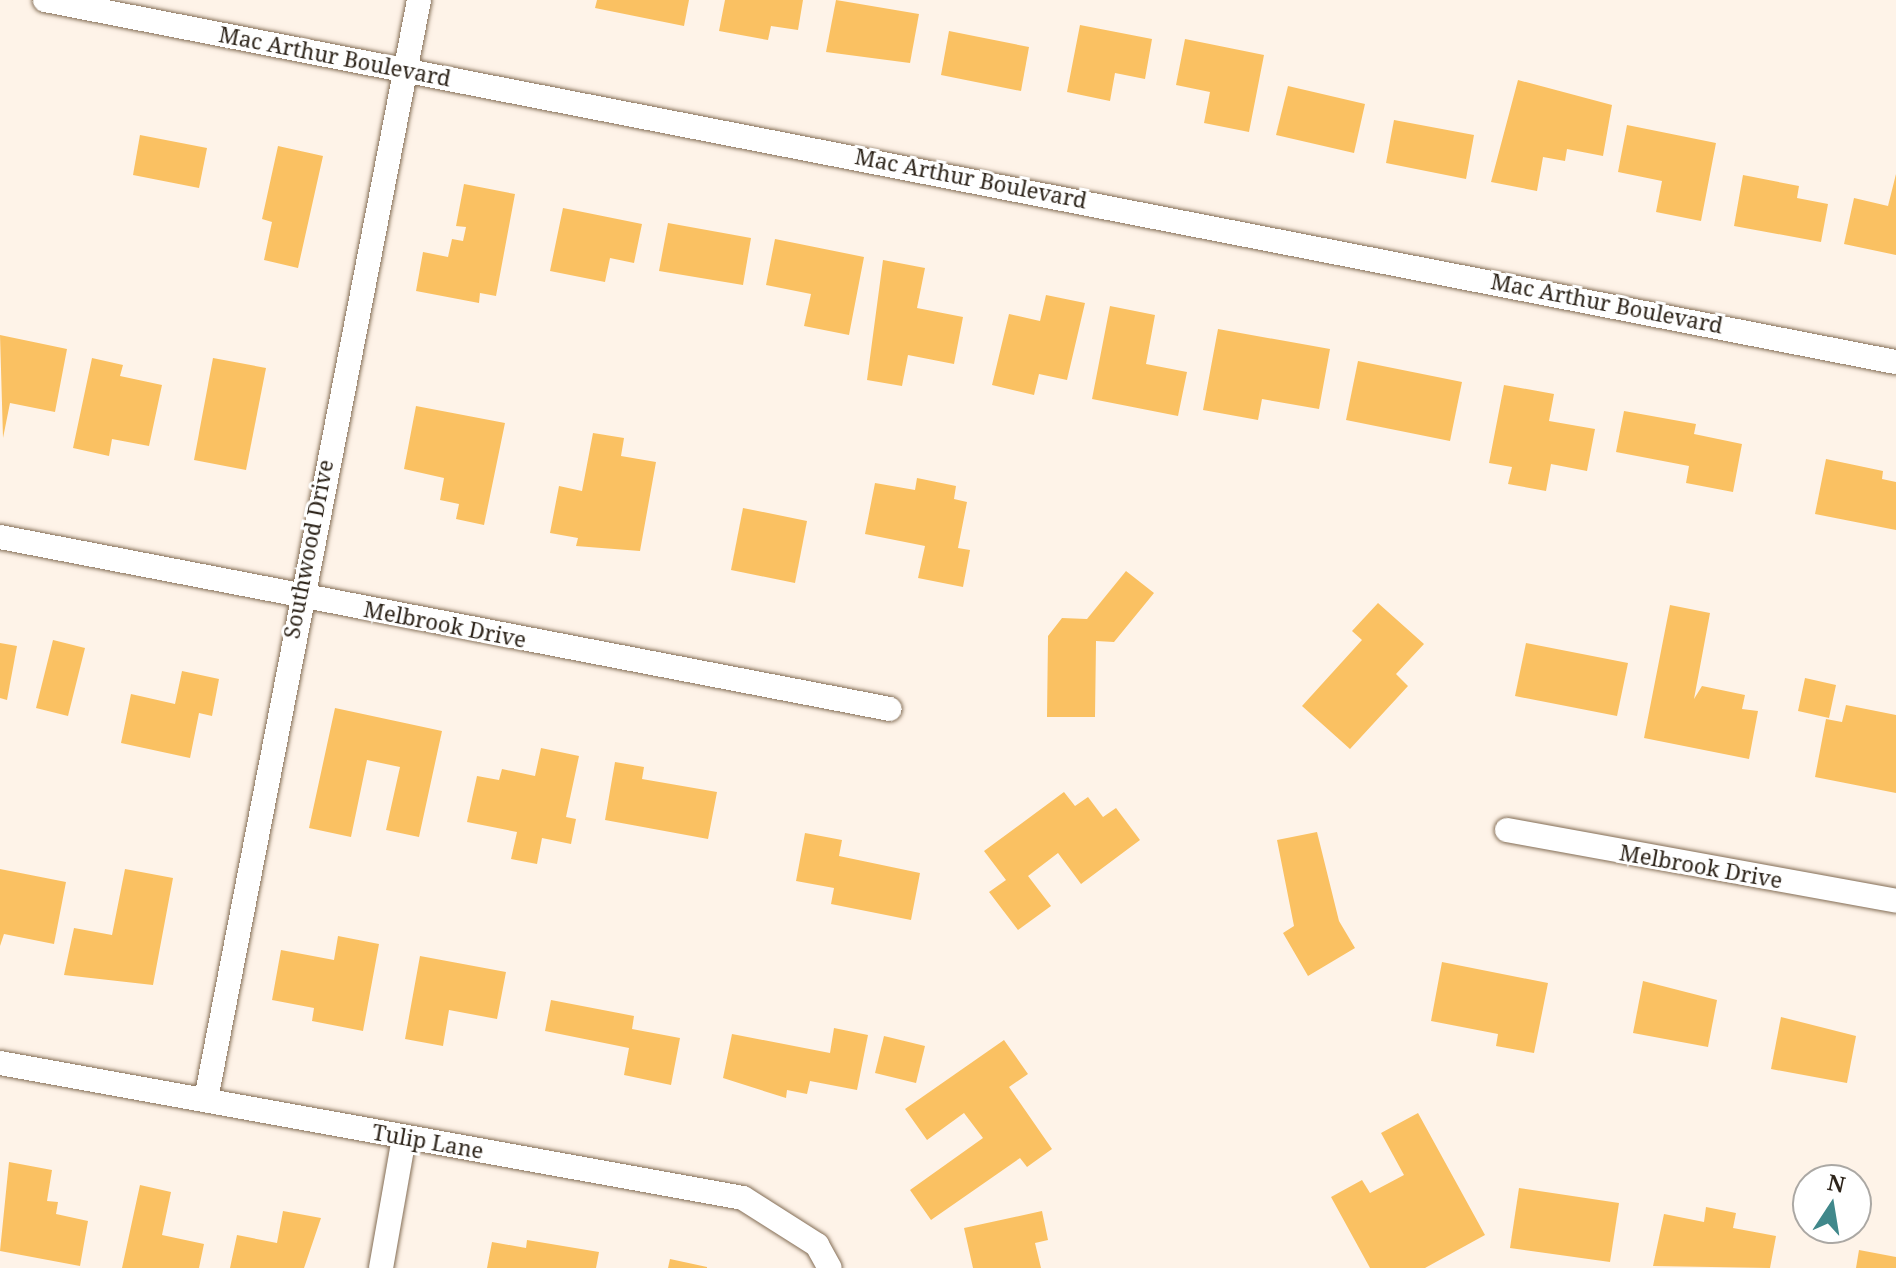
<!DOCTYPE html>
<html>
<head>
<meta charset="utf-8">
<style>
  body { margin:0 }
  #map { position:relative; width:1896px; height:1268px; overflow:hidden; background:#fef3e8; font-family:"Noto Serif",serif }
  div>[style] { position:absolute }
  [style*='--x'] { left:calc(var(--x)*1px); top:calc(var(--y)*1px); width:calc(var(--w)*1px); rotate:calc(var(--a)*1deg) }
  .building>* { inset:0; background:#fac162 }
  .roads { filter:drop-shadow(0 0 2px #836d55) drop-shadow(0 0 2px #836d55) }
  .minor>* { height:24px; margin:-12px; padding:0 12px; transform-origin:12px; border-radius:12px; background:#fff }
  span { translate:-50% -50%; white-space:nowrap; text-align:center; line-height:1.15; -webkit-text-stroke:6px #fff; paint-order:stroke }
  .street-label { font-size:22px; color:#2e251b }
  .north { position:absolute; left:1792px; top:1164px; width:80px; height:80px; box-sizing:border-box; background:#fff; border:2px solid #aba8a4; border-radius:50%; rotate:12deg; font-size:22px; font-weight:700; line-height:32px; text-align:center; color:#2e251b }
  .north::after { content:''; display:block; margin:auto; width:28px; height:36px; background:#40888b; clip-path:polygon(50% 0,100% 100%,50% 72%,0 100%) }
</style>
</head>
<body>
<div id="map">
  <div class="building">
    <i style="clip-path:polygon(597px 0,689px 0,684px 26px,595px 8px)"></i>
    <i style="clip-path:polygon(725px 0,803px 0,798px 30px,771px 26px,768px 40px,719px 31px)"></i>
    <i style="clip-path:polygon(836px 0,919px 14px,910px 63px,826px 52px)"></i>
    <i style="clip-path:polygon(1080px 25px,1152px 39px,1145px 79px,1115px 73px,1110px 101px,1067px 92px)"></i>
    <i style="clip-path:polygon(949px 31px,1029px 47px,1021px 91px,941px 75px)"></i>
    <i style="clip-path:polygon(1185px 39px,1264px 55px,1249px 132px,1204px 123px,1210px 92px,1176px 85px)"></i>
    <i style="clip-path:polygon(1518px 80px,1612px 105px,1603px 156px,1567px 149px,1565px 161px,1543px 157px,1537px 191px,1491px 182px)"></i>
    <i style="clip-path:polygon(1288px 86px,1365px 104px,1354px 153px,1276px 135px)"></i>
    <i style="clip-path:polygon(1394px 120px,1474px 135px,1466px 179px,1386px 163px)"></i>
    <i style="clip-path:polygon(1627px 125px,1716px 143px,1701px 221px,1656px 212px,1662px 181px,1618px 172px)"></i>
    <i style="clip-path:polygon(140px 135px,207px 148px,199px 188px,133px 175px)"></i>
    <i style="clip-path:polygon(278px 146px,323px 156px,298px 268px,264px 260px,272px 222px,262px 219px)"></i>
    <i style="clip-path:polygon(1896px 174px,1896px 255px,1844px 244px,1854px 198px,1888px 206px)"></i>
    <i style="clip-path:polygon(1743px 175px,1799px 186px,1797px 198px,1828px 204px,1821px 242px,1734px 226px)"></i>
    <i style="clip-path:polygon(464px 184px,515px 194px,496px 296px,480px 293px,479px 303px,416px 291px,423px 252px,448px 257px,452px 239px,463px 241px,466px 227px,456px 226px)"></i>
    <i style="clip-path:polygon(563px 208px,642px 224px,634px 263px,610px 258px,605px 282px,550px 271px)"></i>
    <i style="clip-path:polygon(668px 223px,751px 238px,743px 285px,659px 271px)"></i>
    <i style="clip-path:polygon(775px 239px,864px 257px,849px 335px,804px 326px,811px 294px,766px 285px)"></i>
    <i style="clip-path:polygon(883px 260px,925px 268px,917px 308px,963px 317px,954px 364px,908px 355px,902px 386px,867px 380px)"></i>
    <i style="clip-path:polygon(1046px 295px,1085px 303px,1067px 380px,1039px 374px,1034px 395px,992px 385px,1009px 314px,1040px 321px)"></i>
    <i style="clip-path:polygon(1110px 306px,1155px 315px,1146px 364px,1187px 372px,1178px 416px,1092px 399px)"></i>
    <i style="clip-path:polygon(1218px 329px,1330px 349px,1319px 409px,1262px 399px,1258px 420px,1203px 410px)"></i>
    <i style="clip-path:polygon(0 335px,67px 349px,55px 412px,10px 403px,3px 438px)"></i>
    <i style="clip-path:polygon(92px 358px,123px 365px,120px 376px,162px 385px,149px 446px,112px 439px,109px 456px,73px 448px)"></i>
    <i style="clip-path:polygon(213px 358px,266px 368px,246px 470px,194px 460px)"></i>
    <i style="clip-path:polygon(1358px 361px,1462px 382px,1450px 441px,1346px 420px)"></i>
    <i style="clip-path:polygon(1504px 385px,1554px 394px,1549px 421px,1595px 429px,1587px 471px,1551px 464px,1546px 491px,1508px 484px,1512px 467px,1489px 463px)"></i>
    <i style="clip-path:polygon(416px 406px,505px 423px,484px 525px,456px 519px,459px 504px,440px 500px,444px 478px,404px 469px)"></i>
    <i style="clip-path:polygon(1624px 411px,1696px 424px,1694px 434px,1742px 444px,1733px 492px,1686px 483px,1689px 466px,1616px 452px)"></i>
    <i style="clip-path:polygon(593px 433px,624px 438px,621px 456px,656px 462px,640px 551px,576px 546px,578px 538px,550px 533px,559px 486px,582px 491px)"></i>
    <i style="clip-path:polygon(1826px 459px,1883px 471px,1882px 479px,1896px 482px,1896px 530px,1815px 514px)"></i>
    <i style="clip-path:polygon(917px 478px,956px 486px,954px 499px,967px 502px,958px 548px,970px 550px,963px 587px,918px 578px,925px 546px,865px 534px,875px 483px,915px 490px)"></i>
    <i style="clip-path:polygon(743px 508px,807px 521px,795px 583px,731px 570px)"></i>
    <i style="clip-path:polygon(1126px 571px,1154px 593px,1114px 642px,1096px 641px,1095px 717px,1047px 717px,1048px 636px,1062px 618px,1087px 619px)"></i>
    <i style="clip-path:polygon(1378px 603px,1424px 644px,1396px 674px,1408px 686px,1350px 749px,1302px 706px,1362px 640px,1352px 631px)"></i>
    <i style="clip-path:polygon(1670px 605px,1710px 613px,1694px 699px,1702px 686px,1745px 695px,1742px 709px,1758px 711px,1749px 759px,1644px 738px)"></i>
    <i style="clip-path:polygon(53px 640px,85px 648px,68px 716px,36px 708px)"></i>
    <i style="clip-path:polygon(0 643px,17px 646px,7px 700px,0 698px)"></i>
    <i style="clip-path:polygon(1526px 643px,1628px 663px,1617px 716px,1515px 696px)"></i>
    <i style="clip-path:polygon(182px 671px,219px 679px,212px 716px,199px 713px,190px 758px,121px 743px,131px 694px,175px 704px)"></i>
    <i style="clip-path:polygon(1805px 678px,1836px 685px,1829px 718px,1798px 711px)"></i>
    <i style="clip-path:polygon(1846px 705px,1896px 715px,1896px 793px,1815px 777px,1826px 719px,1842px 722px)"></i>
    <i style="clip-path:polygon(335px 708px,442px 731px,419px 837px,386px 830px,400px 767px,367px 760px,351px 837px,309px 828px)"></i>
    <i style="clip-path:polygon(541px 748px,579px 756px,566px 817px,576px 819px,571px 844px,542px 838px,537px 864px,511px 859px,517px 832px,467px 822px,477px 776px,499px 780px,502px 769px,535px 776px)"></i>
    <i style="clip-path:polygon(615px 762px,644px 767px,642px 779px,717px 792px,708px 839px,605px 820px)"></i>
    <i style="clip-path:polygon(1064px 792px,1075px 806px,1088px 797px,1103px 817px,1116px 808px,1140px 840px,1081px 884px,1058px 853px,1028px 876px,1051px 906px,1018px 930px,989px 892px,1006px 880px,984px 851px)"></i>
    <i style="clip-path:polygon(1317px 832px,1339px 921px,1355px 948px,1308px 976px,1283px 933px,1294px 926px,1277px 840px)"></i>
    <i style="clip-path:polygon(805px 833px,842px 840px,839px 856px,920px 873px,911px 920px,831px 904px,834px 888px,796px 881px)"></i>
    <i style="clip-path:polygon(0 869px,66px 882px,54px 944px,4px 934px,0 946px)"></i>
    <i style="clip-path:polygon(125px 869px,173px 878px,153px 985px,64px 975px,74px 928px,112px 935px)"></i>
    <i style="clip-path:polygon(338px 936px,379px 944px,363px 1031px,312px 1021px,314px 1008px,272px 1000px,281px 950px,334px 960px)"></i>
    <i style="clip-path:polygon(420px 956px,506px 972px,497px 1019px,449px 1010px,443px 1046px,405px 1039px)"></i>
    <i style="clip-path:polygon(1442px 962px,1548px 983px,1534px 1053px,1496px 1046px,1498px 1034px,1431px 1021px)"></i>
    <i style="clip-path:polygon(1643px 981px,1717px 1000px,1708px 1047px,1633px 1033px)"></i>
    <i style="clip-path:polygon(551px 1000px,634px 1016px,632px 1029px,680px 1038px,671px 1085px,624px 1075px,629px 1048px,545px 1031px)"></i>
    <i style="clip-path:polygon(1781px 1017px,1856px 1036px,1847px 1083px,1771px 1069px)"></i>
    <i style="clip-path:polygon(834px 1028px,868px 1035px,857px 1090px,810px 1081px,807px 1094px,787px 1090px,786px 1098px,723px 1078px,732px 1034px,830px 1053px)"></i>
    <i style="clip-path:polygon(884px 1036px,925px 1046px,916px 1083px,875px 1073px)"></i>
    <i style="clip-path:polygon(1004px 1040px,1028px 1074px,1009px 1087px,1052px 1149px,1027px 1167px,1020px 1158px,931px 1220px,910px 1190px,983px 1138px,964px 1113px,927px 1140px,905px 1109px)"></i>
    <i style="clip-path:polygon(1418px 1113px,1485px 1235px,1425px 1268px,1370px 1268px,1331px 1197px,1362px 1180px,1370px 1193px,1404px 1175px,1381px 1133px)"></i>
    <i style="clip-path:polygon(9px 1162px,52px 1170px,47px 1201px,58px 1202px,56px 1214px,88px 1221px,80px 1266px,0 1251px)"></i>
    <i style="clip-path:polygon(140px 1185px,171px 1192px,162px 1235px,204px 1244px,199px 1268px,122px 1268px)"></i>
    <i style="clip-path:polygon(1519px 1188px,1619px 1203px,1610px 1262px,1510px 1248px)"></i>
    <i style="clip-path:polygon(1706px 1207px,1736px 1213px,1733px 1228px,1776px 1236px,1770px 1268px,1653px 1266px,1664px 1214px,1704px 1222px)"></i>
    <i style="clip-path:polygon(283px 1211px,321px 1218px,304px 1268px,230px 1268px,237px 1235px,277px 1243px)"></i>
    <i style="clip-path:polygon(1042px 1211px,1048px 1240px,1035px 1243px,1041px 1268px,973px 1268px,964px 1228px)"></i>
    <i style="clip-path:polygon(527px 1240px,599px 1252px,596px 1268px,487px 1268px,492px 1242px,526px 1248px)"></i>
    <i style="clip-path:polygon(1859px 1250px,1896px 1257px,1896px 1268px,1856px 1268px)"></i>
    <i style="clip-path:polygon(670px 1259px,707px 1267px,707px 1268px,668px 1268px)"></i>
  </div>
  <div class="roads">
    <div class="minor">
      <i style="--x:45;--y:0;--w:1886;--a:11.07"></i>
      <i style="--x:0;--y:537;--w:906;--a:10.94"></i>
      <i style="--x:1507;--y:830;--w:395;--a:10.3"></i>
      <i style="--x:0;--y:1063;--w:755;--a:10.3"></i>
      <i style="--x:743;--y:1198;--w:88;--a:32.4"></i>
      <i style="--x:817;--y:1245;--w:26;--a:61"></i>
      <i style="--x:206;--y:1099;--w:1119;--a:-79.03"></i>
      <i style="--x:381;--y:1268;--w:133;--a:-80"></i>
    </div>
  </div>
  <div class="street-label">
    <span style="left:335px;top:56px;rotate:11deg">Mac Arthur Boulevard</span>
    <span style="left:971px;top:178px;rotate:11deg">Mac Arthur Boulevard</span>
    <span style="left:1607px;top:303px;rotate:11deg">Mac Arthur Boulevard</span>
    <span style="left:308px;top:549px;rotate:-79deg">Southwood Drive</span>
    <span style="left:445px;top:624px;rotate:11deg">Melbrook Drive</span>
    <span style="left:1701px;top:866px;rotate:10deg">Melbrook Drive</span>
    <span style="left:428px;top:1141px;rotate:10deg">Tulip Lane</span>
  </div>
  <div class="north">N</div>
</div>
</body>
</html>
